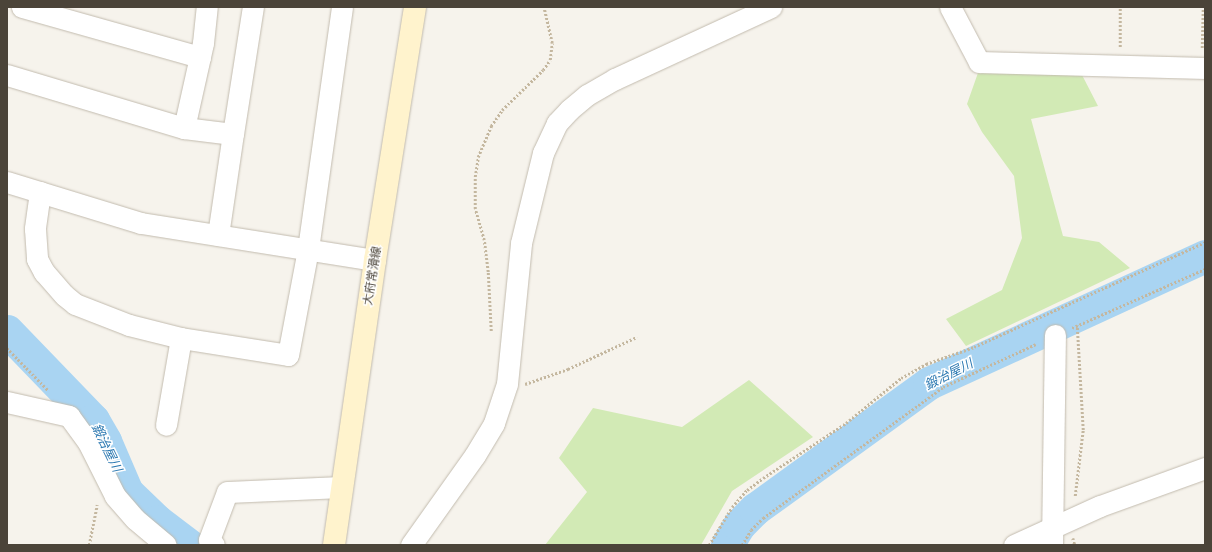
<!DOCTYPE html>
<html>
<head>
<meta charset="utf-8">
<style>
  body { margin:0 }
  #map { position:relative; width:1212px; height:552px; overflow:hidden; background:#f6f3ec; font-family:Rubik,"Noto Sans JP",sans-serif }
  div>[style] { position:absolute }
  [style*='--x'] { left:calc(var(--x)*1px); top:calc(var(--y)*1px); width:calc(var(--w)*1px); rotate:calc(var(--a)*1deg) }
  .green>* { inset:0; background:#d2eab5 }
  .river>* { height:33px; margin:-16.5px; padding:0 16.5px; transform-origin:16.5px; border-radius:16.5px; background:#a9d4f2 }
  .path>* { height:2.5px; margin-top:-1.25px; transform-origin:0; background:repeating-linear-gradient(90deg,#c4b79f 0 2px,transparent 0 4px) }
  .roads { filter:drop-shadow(0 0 1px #c2bbae) drop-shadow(0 0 1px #c2bbae) }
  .minor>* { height:21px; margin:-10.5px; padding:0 10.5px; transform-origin:10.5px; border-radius:10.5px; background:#fff }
  .secondary>* { height:22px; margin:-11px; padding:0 11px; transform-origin:11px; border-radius:11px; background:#fff3cd }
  span { translate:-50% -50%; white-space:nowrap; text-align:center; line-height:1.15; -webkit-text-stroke:3px #fff; paint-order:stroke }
  .street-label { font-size:12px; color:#4b4439 }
  .water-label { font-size:13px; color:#2e7ab2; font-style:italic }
  .frame { position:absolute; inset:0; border:8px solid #4b4439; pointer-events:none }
</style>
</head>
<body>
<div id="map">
  <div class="green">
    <i style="clip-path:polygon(979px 70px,1081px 73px,1098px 106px,1031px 119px,1063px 236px,1099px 242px,1130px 268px,966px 346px,946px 319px,1002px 290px,1022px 238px,1014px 176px,982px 132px,967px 104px)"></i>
    <i style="clip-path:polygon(749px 380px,813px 437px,732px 491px,701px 545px,545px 545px,587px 492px,559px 458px,593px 408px,682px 427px)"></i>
  </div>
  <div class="river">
    <i style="--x:7;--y:331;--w:124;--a:46"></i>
    <i style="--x:93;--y:420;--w:24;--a:60"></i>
    <i style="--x:105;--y:441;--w:56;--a:66.7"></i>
    <i style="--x:127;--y:492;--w:42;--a:44"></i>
    <i style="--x:157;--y:521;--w:40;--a:37"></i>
    <i style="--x:727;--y:545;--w:23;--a:-59"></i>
    <i style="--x:739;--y:525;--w:23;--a:-45"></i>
    <i style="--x:755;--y:509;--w:215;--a:-35.9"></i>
    <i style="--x:929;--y:383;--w:304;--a:-24.7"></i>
  </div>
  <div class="path">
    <i style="--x:1120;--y:47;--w:40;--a:-90"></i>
    <i style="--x:1202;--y:48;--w:41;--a:-88.6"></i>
    <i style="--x:1072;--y:328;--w:145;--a:-23.9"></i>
    <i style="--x:491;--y:331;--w:59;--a:-92.9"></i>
    <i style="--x:488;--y:272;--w:32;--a:-97"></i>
    <i style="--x:484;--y:240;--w:32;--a:-106"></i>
    <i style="--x:475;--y:209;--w:32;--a:-90"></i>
    <i style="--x:475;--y:177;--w:20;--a:-81"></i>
    <i style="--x:478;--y:157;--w:34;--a:-67"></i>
    <i style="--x:491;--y:126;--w:19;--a:-55"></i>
    <i style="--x:502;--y:110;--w:57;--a:-44.3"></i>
    <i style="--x:543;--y:70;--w:12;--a:-55"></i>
    <i style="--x:550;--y:60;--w:17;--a:-83"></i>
    <i style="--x:552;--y:43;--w:37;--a:-103"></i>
    <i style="--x:7;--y:348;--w:60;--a:45.7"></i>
    <i style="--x:525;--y:384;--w:46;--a:-19.2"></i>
    <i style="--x:568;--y:369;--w:76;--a:-24.9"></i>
    <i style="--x:1075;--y:496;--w:66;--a:-83.1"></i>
    <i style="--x:1083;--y:430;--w:105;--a:-93.3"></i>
    <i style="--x:1073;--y:538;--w:7;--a:74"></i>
    <i style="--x:89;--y:545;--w:41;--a:-78.7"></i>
    <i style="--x:709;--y:545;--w:44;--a:-58.8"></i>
    <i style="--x:732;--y:507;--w:23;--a:-49"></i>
    <i style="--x:747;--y:490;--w:20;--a:-37"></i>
    <i style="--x:763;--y:478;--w:100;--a:-33.5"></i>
    <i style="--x:846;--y:423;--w:71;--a:-39.3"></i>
    <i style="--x:901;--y:378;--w:29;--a:-29"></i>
    <i style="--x:926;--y:364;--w:51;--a:-19.5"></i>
    <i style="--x:974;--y:347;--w:254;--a:-24.4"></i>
    <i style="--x:742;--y:545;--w:17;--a:-59"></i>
    <i style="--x:751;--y:530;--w:17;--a:-45"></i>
    <i style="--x:763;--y:518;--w:223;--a:-36"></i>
    <i style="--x:943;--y:387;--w:102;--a:-24.8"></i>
  </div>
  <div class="roads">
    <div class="minor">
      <i style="--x:22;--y:7;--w:185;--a:15.7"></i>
      <i style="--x:950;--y:7;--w:62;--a:62.2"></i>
      <i style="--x:979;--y:62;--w:226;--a:1.5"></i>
      <i style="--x:7;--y:75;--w:185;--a:16.7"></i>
      <i style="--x:184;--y:128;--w:87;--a:-77.4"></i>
      <i style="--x:203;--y:43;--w:36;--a:-84"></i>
      <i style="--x:184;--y:128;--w:49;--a:7"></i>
      <i style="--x:233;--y:134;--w:129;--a:-81.1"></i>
      <i style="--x:7;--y:182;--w:140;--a:17"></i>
      <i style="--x:141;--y:223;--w:237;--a:9"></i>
      <i style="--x:40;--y:192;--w:37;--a:98"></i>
      <i style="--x:35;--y:229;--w:30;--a:86"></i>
      <i style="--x:37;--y:259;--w:15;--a:62"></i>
      <i style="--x:44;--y:272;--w:30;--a:49"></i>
      <i style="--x:64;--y:295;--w:14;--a:39"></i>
      <i style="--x:75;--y:304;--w:58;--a:21.3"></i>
      <i style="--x:129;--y:325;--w:54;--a:14"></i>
      <i style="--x:181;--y:338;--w:88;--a:99.8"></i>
      <i style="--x:218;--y:235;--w:102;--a:-81.6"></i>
      <i style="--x:181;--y:338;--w:108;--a:9"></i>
      <i style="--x:288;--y:355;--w:108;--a:-79.3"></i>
      <i style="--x:308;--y:249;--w:244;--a:-82"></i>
      <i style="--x:7;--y:402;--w:64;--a:12.7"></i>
      <i style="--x:69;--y:416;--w:32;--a:54"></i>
      <i style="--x:88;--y:442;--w:60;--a:63.4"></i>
      <i style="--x:115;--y:496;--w:30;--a:49"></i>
      <i style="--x:135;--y:519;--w:40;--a:40"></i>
      <i style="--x:214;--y:545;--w:7;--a:-135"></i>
      <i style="--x:209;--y:540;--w:51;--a:-69.4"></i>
      <i style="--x:227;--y:492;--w:115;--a:-2.5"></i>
      <i style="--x:411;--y:545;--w:110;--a:-54.6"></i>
      <i style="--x:475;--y:455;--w:37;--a:-59"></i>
      <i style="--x:494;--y:423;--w:41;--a:-71.6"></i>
      <i style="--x:507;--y:384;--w:142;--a:-84.3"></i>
      <i style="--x:521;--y:243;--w:93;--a:-76.3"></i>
      <i style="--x:543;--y:153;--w:33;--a:-65"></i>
      <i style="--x:557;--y:123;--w:18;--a:-47"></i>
      <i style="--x:569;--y:110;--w:23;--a:-40"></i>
      <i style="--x:587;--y:95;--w:32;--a:-30"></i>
      <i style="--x:615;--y:79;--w:172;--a:-24.8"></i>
      <i style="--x:1014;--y:545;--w:94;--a:-24.4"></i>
      <i style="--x:1100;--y:506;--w:112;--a:-19.9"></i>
      <i style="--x:1052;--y:545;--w:210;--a:-89.2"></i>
    </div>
    <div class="secondary">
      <i style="--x:334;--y:545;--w:288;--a:-81.8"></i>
      <i style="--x:375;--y:260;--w:256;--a:-81"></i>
    </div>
  </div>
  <div class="street-label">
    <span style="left:373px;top:276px;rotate:-81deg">大府常滑線</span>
  </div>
  <div class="water-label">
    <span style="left:949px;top:375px;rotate:-27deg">鍛治屋川</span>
    <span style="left:106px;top:448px;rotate:64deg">鍛治屋川</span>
  </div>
  <div class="frame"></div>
</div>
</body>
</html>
